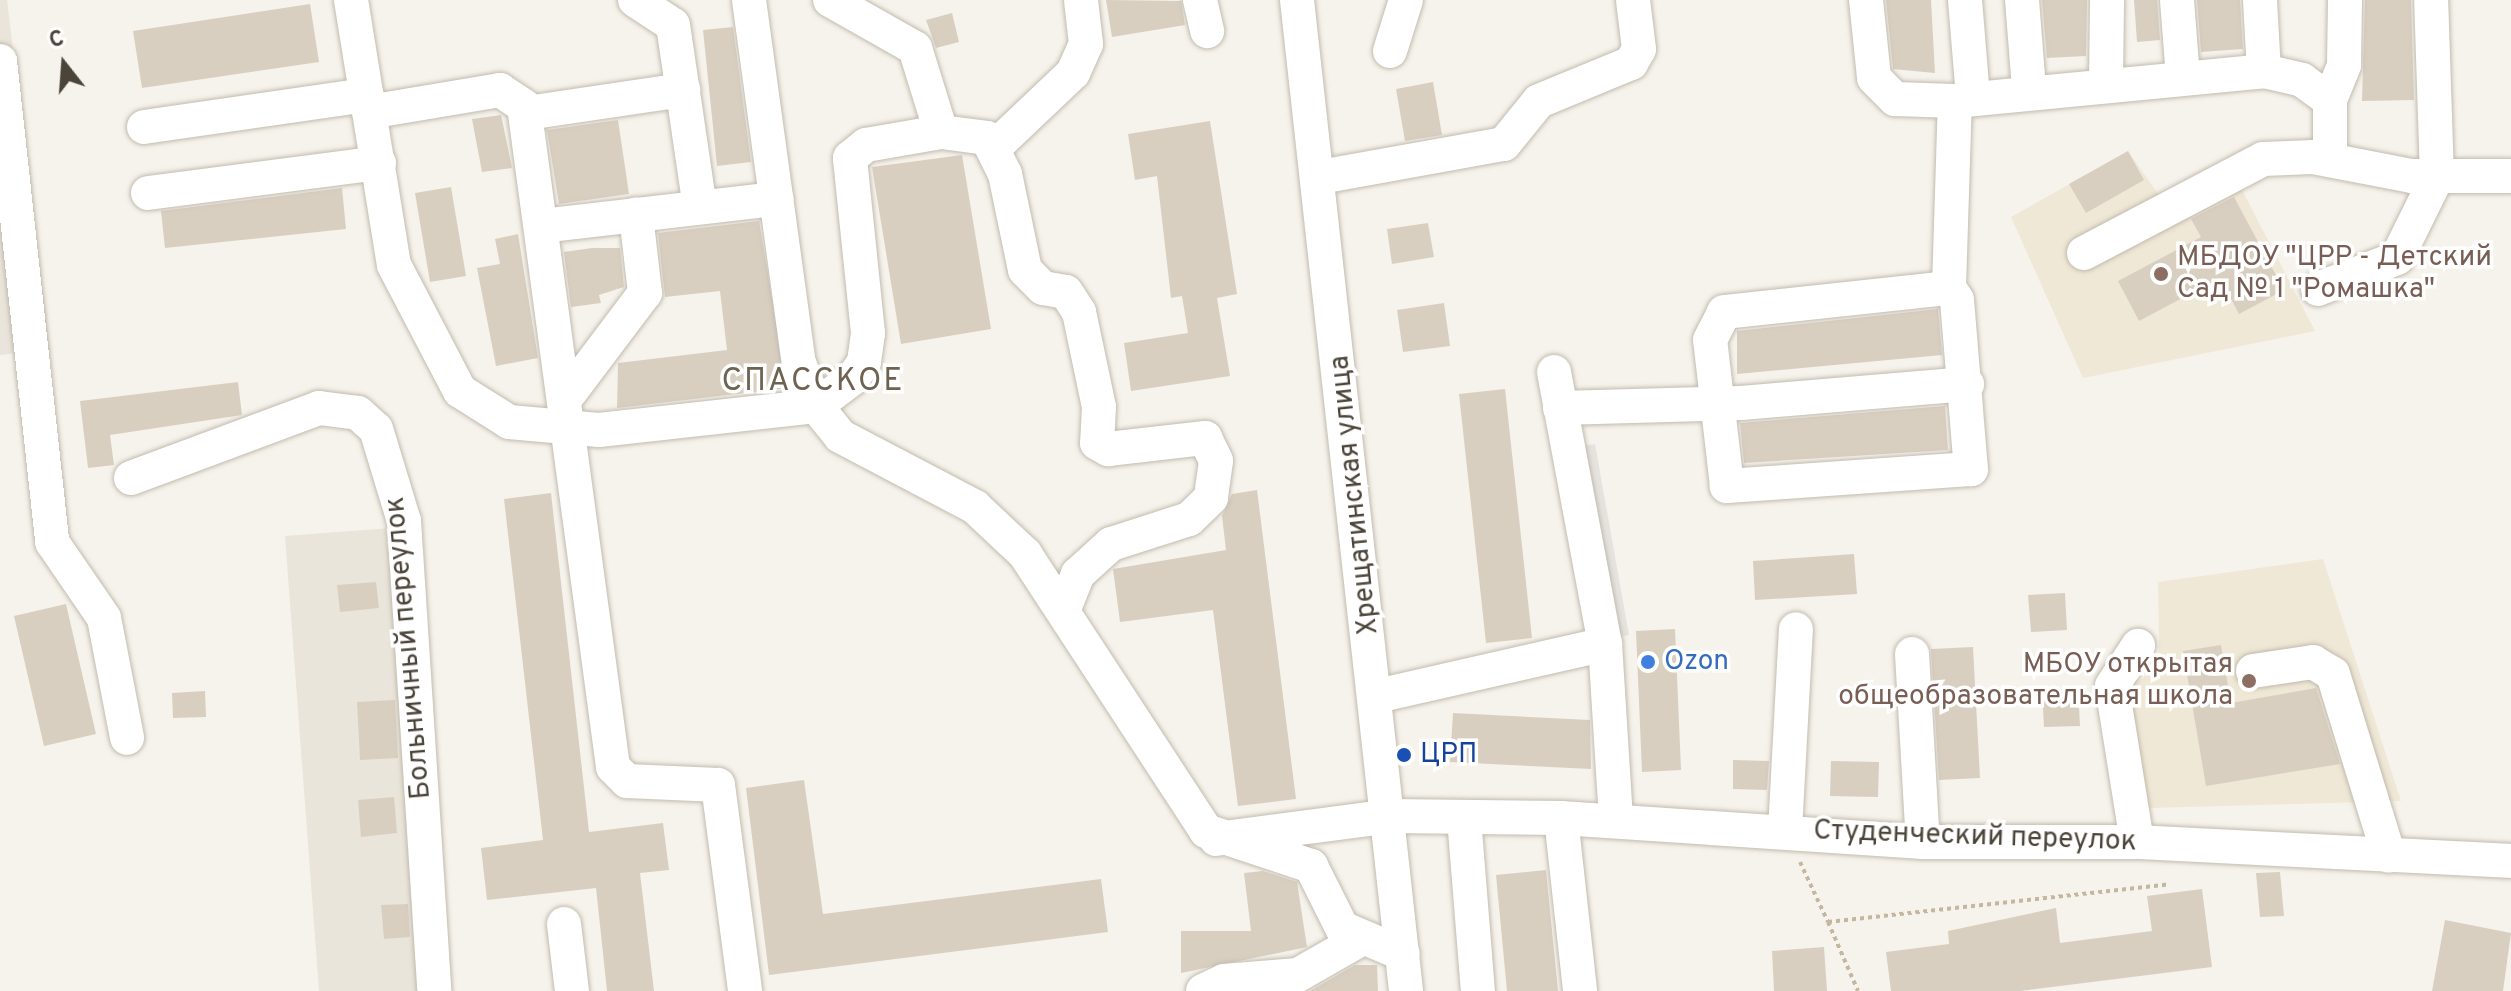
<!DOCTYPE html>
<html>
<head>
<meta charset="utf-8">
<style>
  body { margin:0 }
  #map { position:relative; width:2511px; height:991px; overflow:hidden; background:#f6f3ec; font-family:Overpass,sans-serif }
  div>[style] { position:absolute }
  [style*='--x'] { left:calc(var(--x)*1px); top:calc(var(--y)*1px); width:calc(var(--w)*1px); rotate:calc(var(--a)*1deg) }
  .residential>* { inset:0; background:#eae5da }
  .education>* { inset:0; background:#efe8d6 }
  .parking>* { inset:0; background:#e5e3e0 }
  .building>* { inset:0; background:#d8cfc1 }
  .path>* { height:4px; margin-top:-2px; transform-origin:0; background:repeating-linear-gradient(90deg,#c4b79f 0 4px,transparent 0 8px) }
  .roads { filter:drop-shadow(0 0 2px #c2bbae) drop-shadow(0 0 2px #c2bbae) }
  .minor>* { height:34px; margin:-17px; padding:0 17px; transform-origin:17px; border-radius:17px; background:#fff }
  .dots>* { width:22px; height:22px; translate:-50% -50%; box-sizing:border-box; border:4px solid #fff; border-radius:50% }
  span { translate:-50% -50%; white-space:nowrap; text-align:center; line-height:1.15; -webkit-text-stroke:7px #fff; paint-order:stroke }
  .education-label { font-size:28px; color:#785e54 }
  .left { translate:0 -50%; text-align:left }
  .right { translate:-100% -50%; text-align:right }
  .street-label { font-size:28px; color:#4b4439 }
  .shop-label { font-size:28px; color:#366cbe }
  .transit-label { font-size:28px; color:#164399 }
  .quarter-label { font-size:32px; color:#6e6250; letter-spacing:2px }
  .north { position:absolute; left:24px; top:24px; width:80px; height:80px; -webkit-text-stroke:6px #fff; paint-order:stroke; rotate:343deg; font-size:22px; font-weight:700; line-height:32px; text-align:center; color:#4b4439 }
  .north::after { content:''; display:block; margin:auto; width:28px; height:36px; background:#4b4439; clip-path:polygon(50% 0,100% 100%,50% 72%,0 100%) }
</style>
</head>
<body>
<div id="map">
  <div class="residential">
    <i style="clip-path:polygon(0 0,7px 0,50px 350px,0 355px)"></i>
    <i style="clip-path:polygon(417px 526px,447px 991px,319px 991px,285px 536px)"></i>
  </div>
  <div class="education">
    <i style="clip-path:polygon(2128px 151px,2159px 195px,2226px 159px,2315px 331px,2083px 378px,2011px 217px)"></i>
    <i style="clip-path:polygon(2323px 559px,2401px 801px,2149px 808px,2126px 685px,2144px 678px,2159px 652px,2158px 582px)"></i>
  </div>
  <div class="parking">
    <i style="clip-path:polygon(1595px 444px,1629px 635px,1610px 639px,1575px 447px)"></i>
  </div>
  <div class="building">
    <i style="clip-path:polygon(1106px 0,1181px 1px,1185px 25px,1112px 37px)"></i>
    <i style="clip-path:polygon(1886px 0,1931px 0,1935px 73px,1893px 69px)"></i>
    <i style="clip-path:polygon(2042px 0,2087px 0,2086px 56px,2047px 58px)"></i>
    <i style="clip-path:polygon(2134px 0,2157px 0,2160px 40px,2137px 42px)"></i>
    <i style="clip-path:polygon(2197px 0,2240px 0,2243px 49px,2201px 52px)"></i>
    <i style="clip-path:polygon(2365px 0,2411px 0,2414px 100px,2362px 101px)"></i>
    <i style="clip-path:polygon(310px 4px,319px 62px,142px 88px,133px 31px)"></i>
    <i style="clip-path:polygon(952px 13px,959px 42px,936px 48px,926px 20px)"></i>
    <i style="clip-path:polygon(733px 27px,751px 162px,717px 166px,703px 30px)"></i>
    <i style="clip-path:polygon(1433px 82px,1442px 135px,1405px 141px,1396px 89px)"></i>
    <i style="clip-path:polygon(501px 115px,512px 168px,482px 172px,472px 119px)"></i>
    <i style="clip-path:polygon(618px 120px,629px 194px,559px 204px,547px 130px)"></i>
    <i style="clip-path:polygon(1210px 121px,1237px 294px,1217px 298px,1230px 376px,1131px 391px,1124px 343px,1188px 333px,1182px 296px,1171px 298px,1157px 176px,1135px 180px,1128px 134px)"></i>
    <i style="clip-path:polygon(2128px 151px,2144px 180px,2086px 213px,2069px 184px)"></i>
    <i style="clip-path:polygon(962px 155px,991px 329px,901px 344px,872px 167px)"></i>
    <i style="clip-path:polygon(451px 187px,466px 276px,430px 282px,415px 193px)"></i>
    <i style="clip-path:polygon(342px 188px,346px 229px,165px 248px,161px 211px)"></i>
    <i style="clip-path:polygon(2234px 197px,2284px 290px,2239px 314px,2220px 278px,2139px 321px,2118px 281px,2201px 237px,2191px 219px)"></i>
    <i style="clip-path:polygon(759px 221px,787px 388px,617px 408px,618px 363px,727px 350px,720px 291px,665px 297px,658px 233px)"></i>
    <i style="clip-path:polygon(1428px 223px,1434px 257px,1392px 264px,1387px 229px)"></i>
    <i style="clip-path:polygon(518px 234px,538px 358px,496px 366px,477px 268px,500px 264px,495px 239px)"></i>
    <i style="clip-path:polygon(592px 248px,620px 248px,624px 287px,599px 295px,601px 303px,571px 307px,564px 252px)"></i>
    <i style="clip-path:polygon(1444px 303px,1450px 346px,1403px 352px,1397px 310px)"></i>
    <i style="clip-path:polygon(1938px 309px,1942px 355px,1737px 374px,1737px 331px)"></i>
    <i style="clip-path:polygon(238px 382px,242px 415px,110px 435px,114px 465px,88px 468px,80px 401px)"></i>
    <i style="clip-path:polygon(1505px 389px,1532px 638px,1486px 643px,1459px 394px)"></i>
    <i style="clip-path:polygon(1945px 406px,1948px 450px,1744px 463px,1740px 423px)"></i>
    <i style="clip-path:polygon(1257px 490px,1296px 799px,1238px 806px,1213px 610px,1120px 622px,1113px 569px,1226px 550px,1222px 516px,1232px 494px)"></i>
    <i style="clip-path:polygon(551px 493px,589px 832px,663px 823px,669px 870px,640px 873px,654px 991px,607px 991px,596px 888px,487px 900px,481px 848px,543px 840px,504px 499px)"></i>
    <i style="clip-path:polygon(1854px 554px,1857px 594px,1755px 600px,1753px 561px)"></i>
    <i style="clip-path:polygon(376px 582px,379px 608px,340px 612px,337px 585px)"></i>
    <i style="clip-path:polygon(2065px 593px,2067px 630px,2031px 632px,2028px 595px)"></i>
    <i style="clip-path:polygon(66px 604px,96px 734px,44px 746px,14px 616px)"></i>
    <i style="clip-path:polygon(1675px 629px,1681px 770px,1642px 772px,1636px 631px)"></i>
    <i style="clip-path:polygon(2221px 645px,2231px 703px,2316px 688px,2340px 764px,2206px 786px,2183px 651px)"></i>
    <i style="clip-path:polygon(1973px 647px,1980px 778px,1939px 780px,1931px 649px)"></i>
    <i style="clip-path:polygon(2078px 688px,2080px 726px,2044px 727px,2042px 691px)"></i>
    <i style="clip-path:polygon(205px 691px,206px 717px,173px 718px,172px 693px)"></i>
    <i style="clip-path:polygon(395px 700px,398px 758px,360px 760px,357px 702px)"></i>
    <i style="clip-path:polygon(1453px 713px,1590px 720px,1591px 769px,1450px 762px)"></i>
    <i style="clip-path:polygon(1733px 760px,1769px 761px,1767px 790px,1733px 789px)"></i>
    <i style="clip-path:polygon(1831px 761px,1879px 762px,1878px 797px,1830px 796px)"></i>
    <i style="clip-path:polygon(804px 780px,823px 914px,1101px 879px,1108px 932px,769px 975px,746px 788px)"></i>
    <i style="clip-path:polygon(394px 797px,397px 833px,361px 837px,358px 800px)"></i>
    <i style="clip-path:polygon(1546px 870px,1558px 991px,1507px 991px,1496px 875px)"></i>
    <i style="clip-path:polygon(1263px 871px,1297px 882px,1307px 947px,1181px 973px,1181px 931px,1251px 931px,1244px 873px)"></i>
    <i style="clip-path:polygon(2280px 872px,2284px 916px,2260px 917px,2256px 873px)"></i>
    <i style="clip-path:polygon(2202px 889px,2212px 967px,2020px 991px,1891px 991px,1886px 952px,1949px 944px,1948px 931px,2056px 908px,2060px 943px,2152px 931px,2147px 896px)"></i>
    <i style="clip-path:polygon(408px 904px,410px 937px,384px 939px,381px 905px)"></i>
    <i style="clip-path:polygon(2445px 920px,2511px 933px,2503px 991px,2432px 991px)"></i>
    <i style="clip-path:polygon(1824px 947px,1827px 991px,1774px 991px,1772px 951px)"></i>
    <i style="clip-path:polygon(1355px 965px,1377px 965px,1378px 991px,1310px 991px)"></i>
  </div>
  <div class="path">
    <i style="--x:1800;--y:862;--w:66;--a:65"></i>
    <i style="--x:1828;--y:922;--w:344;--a:-6.3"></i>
    <i style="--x:1828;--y:922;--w:75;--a:66.5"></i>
  </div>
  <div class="roads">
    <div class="minor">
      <i style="--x:351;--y:0;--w:268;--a:80.8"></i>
      <i style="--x:394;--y:265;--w:142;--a:62.4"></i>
      <i style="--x:460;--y:391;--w:58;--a:32.3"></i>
      <i style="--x:509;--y:422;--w:90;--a:5.1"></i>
      <i style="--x:599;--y:430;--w:218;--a:-6.3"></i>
      <i style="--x:816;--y:406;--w:46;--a:-37.1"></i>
      <i style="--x:853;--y:378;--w:19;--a:-55"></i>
      <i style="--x:864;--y:362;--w:29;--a:-82"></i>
      <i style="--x:868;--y:333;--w:176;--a:-95.9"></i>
      <i style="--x:850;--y:158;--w:21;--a:-39"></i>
      <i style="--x:866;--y:145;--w:76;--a:-9.8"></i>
      <i style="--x:941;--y:132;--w:46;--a:7.4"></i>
      <i style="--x:987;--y:138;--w:40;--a:63.4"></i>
      <i style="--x:1005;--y:174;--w:98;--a:78.2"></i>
      <i style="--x:1025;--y:270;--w:25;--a:45"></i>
      <i style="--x:1043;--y:288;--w:23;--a:10"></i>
      <i style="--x:1066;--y:292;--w:24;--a:57"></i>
      <i style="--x:1079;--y:312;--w:97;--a:78.1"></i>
      <i style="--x:1099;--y:407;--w:36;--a:93"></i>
      <i style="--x:1097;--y:443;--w:13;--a:29"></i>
      <i style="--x:1108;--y:449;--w:98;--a:-6.5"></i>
      <i style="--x:1205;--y:438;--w:25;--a:64"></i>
      <i style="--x:1216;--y:461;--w:37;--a:98"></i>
      <i style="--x:1211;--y:498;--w:30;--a:136"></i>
      <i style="--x:1189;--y:519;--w:82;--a:162.2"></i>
      <i style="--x:1111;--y:544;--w:45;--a:137.7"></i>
      <i style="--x:1078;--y:574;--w:37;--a:112"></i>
      <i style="--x:635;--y:0;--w:45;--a:33.3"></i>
      <i style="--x:673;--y:25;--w:184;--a:81.6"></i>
      <i style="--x:749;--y:0;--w:366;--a:82.2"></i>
      <i style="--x:799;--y:363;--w:46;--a:68.4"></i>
      <i style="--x:816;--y:406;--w:38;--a:51"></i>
      <i style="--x:840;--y:436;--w:153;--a:27.7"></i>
      <i style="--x:975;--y:507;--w:69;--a:43.2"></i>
      <i style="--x:1025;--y:554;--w:331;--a:56.8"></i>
      <i style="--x:1206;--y:831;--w:111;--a:18.4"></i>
      <i style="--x:1311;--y:866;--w:69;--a:63.4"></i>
      <i style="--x:1342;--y:928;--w:66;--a:23.1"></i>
      <i style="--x:830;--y:0;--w:98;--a:29.5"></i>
      <i style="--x:915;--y:48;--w:88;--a:72.8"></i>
      <i style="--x:1200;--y:0;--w:32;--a:77"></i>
      <i style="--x:1297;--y:0;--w:997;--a:83.72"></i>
      <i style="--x:1866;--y:0;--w:78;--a:84.1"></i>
      <i style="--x:1874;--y:78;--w:30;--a:45"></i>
      <i style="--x:1895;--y:99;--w:60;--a:1.9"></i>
      <i style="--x:1955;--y:101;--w:310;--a:-5.5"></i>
      <i style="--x:2264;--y:71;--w:39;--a:13"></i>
      <i style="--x:2302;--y:80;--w:34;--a:36"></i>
      <i style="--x:1965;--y:0;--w:98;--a:85.3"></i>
      <i style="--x:2022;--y:0;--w:89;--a:85.5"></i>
      <i style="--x:2177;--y:0;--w:78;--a:85.6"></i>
      <i style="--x:2260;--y:0;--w:71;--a:86.8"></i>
      <i style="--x:1390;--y:51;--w:53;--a:-72.6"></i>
      <i style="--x:0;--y:61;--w:484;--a:83.8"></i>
      <i style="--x:52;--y:542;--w:92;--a:55.6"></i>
      <i style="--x:104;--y:618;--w:122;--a:79.1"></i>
      <i style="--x:2106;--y:83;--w:83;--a:-89.3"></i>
      <i style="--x:369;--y:112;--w:133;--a:-9.5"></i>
      <i style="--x:500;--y:90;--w:29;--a:34"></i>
      <i style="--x:524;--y:106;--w:667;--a:82.33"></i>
      <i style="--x:613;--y:767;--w:20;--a:45"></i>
      <i style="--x:627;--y:781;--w:91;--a:2.5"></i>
      <i style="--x:718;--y:785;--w:208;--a:82.5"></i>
      <i style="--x:527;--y:113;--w:158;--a:-8.4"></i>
      <i style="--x:144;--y:127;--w:225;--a:-8.2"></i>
      <i style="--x:996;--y:146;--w:106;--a:-43.5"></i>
      <i style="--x:1073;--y:73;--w:32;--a:-66"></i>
      <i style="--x:1086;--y:44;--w:44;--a:-96.5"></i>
      <i style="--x:2330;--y:160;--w:60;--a:-90"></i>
      <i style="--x:2330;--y:100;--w:38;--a:-68"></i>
      <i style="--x:2344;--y:65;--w:65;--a:-89.1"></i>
      <i style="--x:1320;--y:177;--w:187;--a:-10.2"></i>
      <i style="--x:1504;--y:144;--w:55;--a:-50.9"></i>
      <i style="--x:1539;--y:101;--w:100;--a:-22.4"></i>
      <i style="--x:1631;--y:63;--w:16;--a:-60"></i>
      <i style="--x:1639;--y:49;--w:49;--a:-97"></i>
      <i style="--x:148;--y:193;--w:233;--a:-7.4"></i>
      <i style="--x:542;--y:226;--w:236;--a:-6.6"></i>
      <i style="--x:2084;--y:253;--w:202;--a:-27.7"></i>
      <i style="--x:2263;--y:159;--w:50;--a:-2.3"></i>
      <i style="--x:2313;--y:157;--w:101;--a:10.9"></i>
      <i style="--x:2412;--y:176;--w:99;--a:0"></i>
      <i style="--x:1949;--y:288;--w:14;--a:56"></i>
      <i style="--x:1957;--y:300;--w:170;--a:85.3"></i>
      <i style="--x:1971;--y:469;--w:245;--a:176"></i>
      <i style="--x:1727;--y:486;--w:147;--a:-96.6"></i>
      <i style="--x:1710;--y:340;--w:31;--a:-63"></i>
      <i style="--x:1724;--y:312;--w:226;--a:-6.1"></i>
      <i style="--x:1949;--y:288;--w:187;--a:-88.2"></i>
      <i style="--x:2318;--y:289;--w:85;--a:-21.4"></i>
      <i style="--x:2397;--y:258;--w:90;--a:-63.7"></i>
      <i style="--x:2437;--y:177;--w:177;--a:-91.9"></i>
      <i style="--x:1554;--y:372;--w:277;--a:79.4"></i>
      <i style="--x:1605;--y:644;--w:175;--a:86.4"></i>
      <i style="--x:565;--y:399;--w:133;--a:-53"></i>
      <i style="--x:645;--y:293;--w:79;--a:-96.6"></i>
      <i style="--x:1560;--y:408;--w:181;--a:-1.6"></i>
      <i style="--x:1741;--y:403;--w:227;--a:-4.8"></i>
      <i style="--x:131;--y:478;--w:201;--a:-20.4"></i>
      <i style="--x:319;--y:408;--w:39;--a:7"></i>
      <i style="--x:358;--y:413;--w:24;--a:42"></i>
      <i style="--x:376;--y:429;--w:96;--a:73.1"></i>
      <i style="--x:404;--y:521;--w:471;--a:86.3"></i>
      <i style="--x:1912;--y:654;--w:188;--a:86.7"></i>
      <i style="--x:2253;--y:671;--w:61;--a:-8.5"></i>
      <i style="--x:2313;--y:662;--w:23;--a:31"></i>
      <i style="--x:2333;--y:674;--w:190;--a:72.9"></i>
      <i style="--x:1377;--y:696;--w:234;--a:-12.8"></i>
      <i style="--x:1464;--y:818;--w:174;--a:85.4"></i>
      <i style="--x:1561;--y:818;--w:174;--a:83.7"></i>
      <i style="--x:1785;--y:831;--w:202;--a:-86.9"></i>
      <i style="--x:1216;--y:839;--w:176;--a:-7.5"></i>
      <i style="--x:1390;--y:816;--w:171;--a:0.7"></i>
      <i style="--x:1561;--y:818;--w:363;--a:3.8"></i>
      <i style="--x:1923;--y:842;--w:214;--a:0"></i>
      <i style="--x:2137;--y:842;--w:374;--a:2.9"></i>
      <i style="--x:2137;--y:842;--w:158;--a:-99.1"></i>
      <i style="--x:2112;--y:686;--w:48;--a:-57"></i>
      <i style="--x:564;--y:924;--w:67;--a:83.2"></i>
      <i style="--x:1203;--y:991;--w:23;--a:-25"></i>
      <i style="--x:1224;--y:981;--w:74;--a:-4.6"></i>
      <i style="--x:1298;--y:975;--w:73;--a:-29.7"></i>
    </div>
  </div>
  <div class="dots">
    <i style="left:2161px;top:274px;background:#8d6e63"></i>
    <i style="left:1648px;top:662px;background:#3f7fe0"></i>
    <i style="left:2249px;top:681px;background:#8d6e63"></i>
    <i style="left:1404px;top:755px;background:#1a4fb4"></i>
  </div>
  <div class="education-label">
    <span class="left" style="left:2177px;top:274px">МБДОУ "ЦРР - Детский<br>Сад № 1 "Ромашка"</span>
    <span class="right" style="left:2233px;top:681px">МБОУ открытая<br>общеобразовательная школа</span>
  </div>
  <div class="street-label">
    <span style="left:1355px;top:495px;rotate:-96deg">Хрещатинская улица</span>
    <span style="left:409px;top:648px;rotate:-95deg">Больничный переулок</span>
    <span style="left:1975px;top:837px;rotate:2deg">Студенческий переулок</span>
  </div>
  <div class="shop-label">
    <span class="left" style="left:1664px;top:662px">Ozon</span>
  </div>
  <div class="transit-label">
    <span class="left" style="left:1420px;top:755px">ЦРП</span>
  </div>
  <div class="quarter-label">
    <span style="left:813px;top:382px">СПАССКОЕ</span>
  </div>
  <div class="north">С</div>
</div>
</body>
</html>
